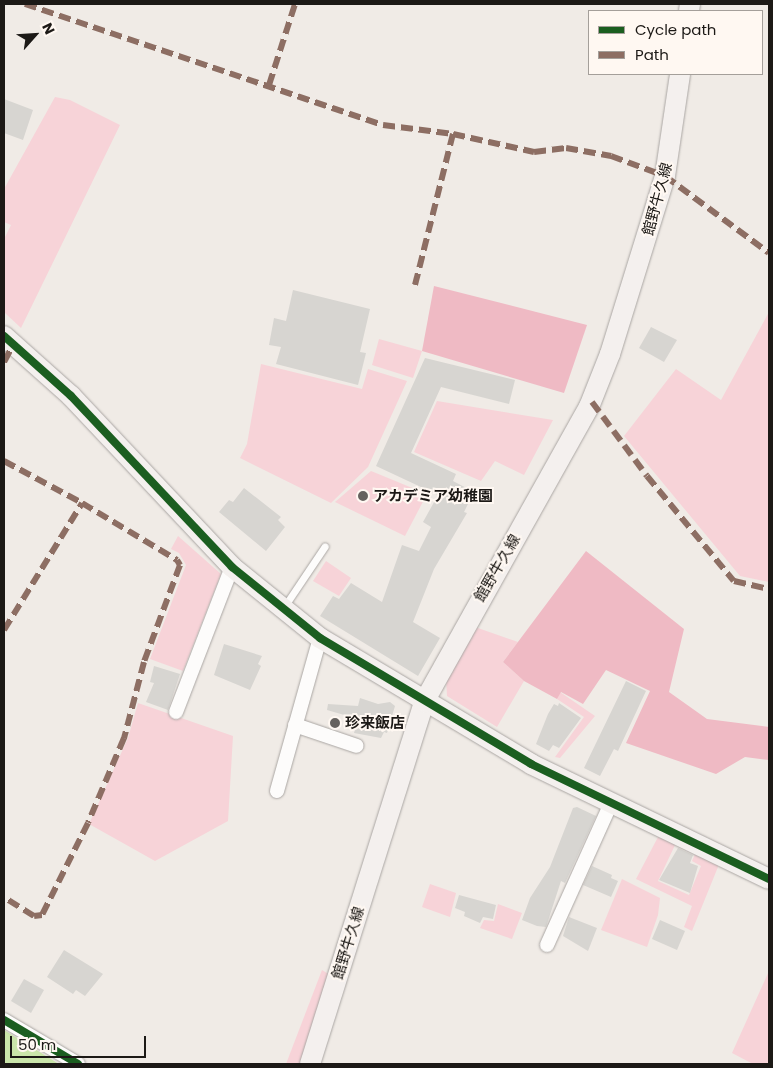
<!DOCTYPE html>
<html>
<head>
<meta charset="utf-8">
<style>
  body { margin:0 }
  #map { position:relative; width:773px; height:1068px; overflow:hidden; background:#f0ebe6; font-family:Poppins,"Noto Sans JP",sans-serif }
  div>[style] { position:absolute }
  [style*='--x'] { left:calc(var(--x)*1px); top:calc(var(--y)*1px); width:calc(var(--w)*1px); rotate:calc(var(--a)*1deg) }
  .green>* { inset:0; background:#f7d3d8 }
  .forest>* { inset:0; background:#efbac4 }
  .water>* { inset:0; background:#cae5aa }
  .building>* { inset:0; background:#d7d5d1 }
  .roads { filter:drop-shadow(0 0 1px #aaa6a3) drop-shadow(0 0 1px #aaa6a3) }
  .lane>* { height:7px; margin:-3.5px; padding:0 3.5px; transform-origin:3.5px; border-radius:3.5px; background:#fdfcfb }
  .street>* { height:14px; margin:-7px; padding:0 7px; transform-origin:7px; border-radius:7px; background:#fdfcfb }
  .secondary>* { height:20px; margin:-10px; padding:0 10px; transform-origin:10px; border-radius:10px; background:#f4f0ee }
  .quiet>* { height:6px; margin-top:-3px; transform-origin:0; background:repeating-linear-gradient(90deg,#8d6e63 0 12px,transparent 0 18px) }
  .cycleway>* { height:8px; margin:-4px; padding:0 4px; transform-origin:4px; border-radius:4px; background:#1b5e20 }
  .dots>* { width:14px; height:14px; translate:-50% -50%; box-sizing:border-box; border:2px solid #fff8f2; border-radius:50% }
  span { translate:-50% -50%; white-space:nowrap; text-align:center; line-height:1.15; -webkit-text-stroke:4px #fff8f2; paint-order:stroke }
  .street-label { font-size:15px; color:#1c1916 }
  .poi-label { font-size:15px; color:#1c1916; font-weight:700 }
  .left { translate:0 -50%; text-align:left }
  .frame { position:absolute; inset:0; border:5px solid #1c1916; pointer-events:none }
  .legend { position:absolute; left:588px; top:10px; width:175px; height:65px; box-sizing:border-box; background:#fff8f2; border:1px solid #a49f9a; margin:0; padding:6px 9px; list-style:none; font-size:15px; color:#1c1916 }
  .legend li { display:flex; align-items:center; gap:10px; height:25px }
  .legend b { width:25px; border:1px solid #a49f9a }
  .north { position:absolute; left:10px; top:10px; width:50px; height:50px; -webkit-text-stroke:4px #fff8f2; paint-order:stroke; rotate:64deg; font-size:14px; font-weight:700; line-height:20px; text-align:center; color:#1c1916 }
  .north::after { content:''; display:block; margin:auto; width:18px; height:22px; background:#1c1916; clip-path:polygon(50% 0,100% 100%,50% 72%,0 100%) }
  .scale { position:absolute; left:10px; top:1036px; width:136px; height:22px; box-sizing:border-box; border:2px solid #1c1916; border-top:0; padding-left:6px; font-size:15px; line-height:18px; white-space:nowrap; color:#1c1916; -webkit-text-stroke:4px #fff8f2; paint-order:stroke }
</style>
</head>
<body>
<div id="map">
  <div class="green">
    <i style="clip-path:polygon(55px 97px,70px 100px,120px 125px,21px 328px,4px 312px,4px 239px,11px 225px,4px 222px,4px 189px)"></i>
    <i style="clip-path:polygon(769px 312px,769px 582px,740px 576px,624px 436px,676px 369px,721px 400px)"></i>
    <i style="clip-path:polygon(379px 339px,422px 351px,413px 378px,372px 365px)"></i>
    <i style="clip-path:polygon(261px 364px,362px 389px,368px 369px,407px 381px,368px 467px,331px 503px,240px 458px,247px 444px)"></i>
    <i style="clip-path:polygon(437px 401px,553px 420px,524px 475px,495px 461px,481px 481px,414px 452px)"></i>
    <i style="clip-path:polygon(371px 471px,427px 494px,405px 536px,335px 502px)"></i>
    <i style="clip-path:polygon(178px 536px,221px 574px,183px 671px,150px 659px,186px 565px,179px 553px,171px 549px)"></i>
    <i style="clip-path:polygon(326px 561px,351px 578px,339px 596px,313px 581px)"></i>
    <i style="clip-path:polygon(475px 627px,518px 642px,503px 662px,524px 681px,497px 727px,447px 696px,446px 678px)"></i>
    <i style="clip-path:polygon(560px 692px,595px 716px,560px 758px,555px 757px,584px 717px,557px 699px)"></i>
    <i style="clip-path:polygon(138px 703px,233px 736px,228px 821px,155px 861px,89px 824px,128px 738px)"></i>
    <i style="clip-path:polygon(658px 837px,676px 843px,658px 881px,689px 895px,701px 866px,692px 861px,696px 852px,720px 862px,692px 931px,684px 927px,692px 906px,636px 879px)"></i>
    <i style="clip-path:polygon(622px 879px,660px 898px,658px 915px,647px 947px,601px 930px)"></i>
    <i style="clip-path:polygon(430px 884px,456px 893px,450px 917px,422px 907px)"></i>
    <i style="clip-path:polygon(498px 904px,522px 913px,512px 939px,480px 928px,484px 920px,494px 921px)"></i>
    <i style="clip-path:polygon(322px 970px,330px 975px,302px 1064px,286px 1064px)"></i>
    <i style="clip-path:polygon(769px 971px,769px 1064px,753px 1064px,732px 1053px)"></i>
  </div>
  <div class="forest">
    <i style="clip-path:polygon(434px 286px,587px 325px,564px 393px,422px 351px)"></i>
    <i style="clip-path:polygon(586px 551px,684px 629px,669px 692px,707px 719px,769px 727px,769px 760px,745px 757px,716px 774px,626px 743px,650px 691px,606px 670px,583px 704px,561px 692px,557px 699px,524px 681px,503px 662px)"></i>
  </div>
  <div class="water">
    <i style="clip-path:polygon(4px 1030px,59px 1064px,4px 1064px)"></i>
  </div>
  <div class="building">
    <i style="clip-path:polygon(4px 99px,33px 110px,23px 140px,4px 133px)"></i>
    <i style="clip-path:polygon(293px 290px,370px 309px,360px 352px,366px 353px,358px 385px,276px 364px,281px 347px,269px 345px,274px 318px,286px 321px)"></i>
    <i style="clip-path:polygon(651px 327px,677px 340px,664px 362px,639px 348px)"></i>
    <i style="clip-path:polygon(425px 358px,515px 380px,509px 404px,441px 387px,411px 453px,456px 474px,453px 481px,474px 492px,464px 512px,467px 513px,434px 569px,413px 622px,440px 638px,418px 676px,320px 616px,333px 596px,339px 599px,351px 583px,382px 602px,402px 545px,419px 551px,431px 527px,423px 522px,438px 495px,376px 466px)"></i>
    <i style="clip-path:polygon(244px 488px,281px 517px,278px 520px,285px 527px,266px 551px,219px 512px,229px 500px,233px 502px)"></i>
    <i style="clip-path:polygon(224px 644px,262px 656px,258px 664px,261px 666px,250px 690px,214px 675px)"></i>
    <i style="clip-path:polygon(154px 666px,180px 674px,168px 710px,146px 702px,154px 683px,150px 682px)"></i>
    <i style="clip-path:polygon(626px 681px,646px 691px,618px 751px,614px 749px,600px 776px,584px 768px)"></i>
    <i style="clip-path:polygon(360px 698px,378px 704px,390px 702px,395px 706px,387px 733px,384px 732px,381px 738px,354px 733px,358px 719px,327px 710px,328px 704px,358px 706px)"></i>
    <i style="clip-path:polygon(559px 703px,581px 718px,559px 748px,553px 745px,549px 751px,536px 744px,548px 714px,554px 704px,558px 706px)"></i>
    <i style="clip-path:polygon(577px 807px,596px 816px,565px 883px,561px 881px,546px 927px,537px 926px,522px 920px,530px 898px,550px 867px,573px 808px)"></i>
    <i style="clip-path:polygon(678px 848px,693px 855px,690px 863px,698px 866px,690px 893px,659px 880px)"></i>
    <i style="clip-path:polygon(592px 866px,612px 875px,611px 878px,618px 881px,611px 897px,583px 885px)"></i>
    <i style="clip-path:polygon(459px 895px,496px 905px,493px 919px,483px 917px,480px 923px,464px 916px,465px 912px,455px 908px)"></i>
    <i style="clip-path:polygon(569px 917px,597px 928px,588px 951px,563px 936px)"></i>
    <i style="clip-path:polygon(660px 920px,685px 931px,677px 950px,652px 939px)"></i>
    <i style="clip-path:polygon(64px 950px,103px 974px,85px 996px,76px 990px,73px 994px,47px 977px)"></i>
    <i style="clip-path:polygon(24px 979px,44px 990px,31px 1013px,11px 1001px)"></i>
  </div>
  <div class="roads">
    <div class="lane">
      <i style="--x:284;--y:607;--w:73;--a:-56.1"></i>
    </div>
    <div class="street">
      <i style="--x:176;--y:712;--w:155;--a:-68.9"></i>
      <i style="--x:295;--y:725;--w:65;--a:18.7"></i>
      <i style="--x:277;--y:791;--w:159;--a:-74.3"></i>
      <i style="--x:547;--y:945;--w:156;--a:-65.7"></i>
      <i style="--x:4;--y:1020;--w:86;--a:30.7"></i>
    </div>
    <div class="secondary">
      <i style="--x:689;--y:11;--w:7;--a:-82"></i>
      <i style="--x:4;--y:336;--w:90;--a:41.8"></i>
      <i style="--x:71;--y:396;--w:235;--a:46.7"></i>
      <i style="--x:232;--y:567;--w:113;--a:38.9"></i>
      <i style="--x:320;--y:638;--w:246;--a:30.8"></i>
      <i style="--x:531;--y:764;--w:264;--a:25.8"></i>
      <i style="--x:310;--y:1064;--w:380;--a:-72.5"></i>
      <i style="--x:424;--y:702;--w:338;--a:-60.8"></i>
      <i style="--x:589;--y:407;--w:57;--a:-68.4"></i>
      <i style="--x:610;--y:354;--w:186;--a:-72.8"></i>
      <i style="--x:665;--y:176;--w:103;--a:-81.6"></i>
    </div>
  </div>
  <div class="quiet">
    <i style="--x:25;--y:4;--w:378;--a:18.7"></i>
    <i style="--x:383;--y:125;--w:71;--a:7.3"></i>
    <i style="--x:453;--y:134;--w:83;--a:12.5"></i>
    <i style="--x:534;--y:152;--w:32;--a:-7"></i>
    <i style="--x:566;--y:148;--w:46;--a:10.1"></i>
    <i style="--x:611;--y:156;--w:58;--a:20.3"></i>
    <i style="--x:665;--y:176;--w:129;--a:36.5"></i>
    <i style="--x:269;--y:85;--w:85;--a:-72.2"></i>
    <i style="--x:415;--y:285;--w:156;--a:-75.9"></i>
    <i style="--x:4;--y:362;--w:21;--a:-62"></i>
    <i style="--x:592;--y:402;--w:92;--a:53.4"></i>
    <i style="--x:647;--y:476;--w:136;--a:50.4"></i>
    <i style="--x:734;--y:581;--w:36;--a:13"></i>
    <i style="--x:4;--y:461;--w:89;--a:28.3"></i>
    <i style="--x:82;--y:503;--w:111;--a:31"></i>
    <i style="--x:177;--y:560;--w:6;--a:59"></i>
    <i style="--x:180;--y:565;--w:103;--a:110.4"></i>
    <i style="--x:144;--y:662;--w:79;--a:104.7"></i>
    <i style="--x:124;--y:738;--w:92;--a:113"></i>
    <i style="--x:88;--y:823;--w:103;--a:116.6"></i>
    <i style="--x:42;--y:915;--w:8;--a:173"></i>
    <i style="--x:34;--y:916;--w:36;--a:-148"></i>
    <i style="--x:4;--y:630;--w:149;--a:-58.4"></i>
  </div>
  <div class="cycleway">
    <i style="--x:4;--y:336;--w:90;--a:41.8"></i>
    <i style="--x:71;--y:396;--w:235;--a:46.7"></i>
    <i style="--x:232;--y:567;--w:113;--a:38.9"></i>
    <i style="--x:320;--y:638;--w:246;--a:30.8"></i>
    <i style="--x:531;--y:764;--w:264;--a:25.8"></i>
    <i style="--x:4;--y:1020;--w:86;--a:30.7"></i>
  </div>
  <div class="dots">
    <i style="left:363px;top:496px;background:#66625f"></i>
    <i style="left:335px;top:723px;background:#66625f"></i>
  </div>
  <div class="street-label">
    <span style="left:657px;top:199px;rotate:-75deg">館野牛久線</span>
    <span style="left:497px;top:568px;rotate:-60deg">館野牛久線</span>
    <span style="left:348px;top:943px;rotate:-73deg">館野牛久線</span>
  </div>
  <div class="poi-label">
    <span class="left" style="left:373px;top:496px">アカデミア幼稚園</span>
    <span class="left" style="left:345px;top:723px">珍来飯店</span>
  </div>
  <div class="frame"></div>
  <ul class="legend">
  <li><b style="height:6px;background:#1b5e20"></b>Cycle path</li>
  <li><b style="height:6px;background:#8d6e63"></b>Path</li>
  </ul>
  <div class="north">N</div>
  <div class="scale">50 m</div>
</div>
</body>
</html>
